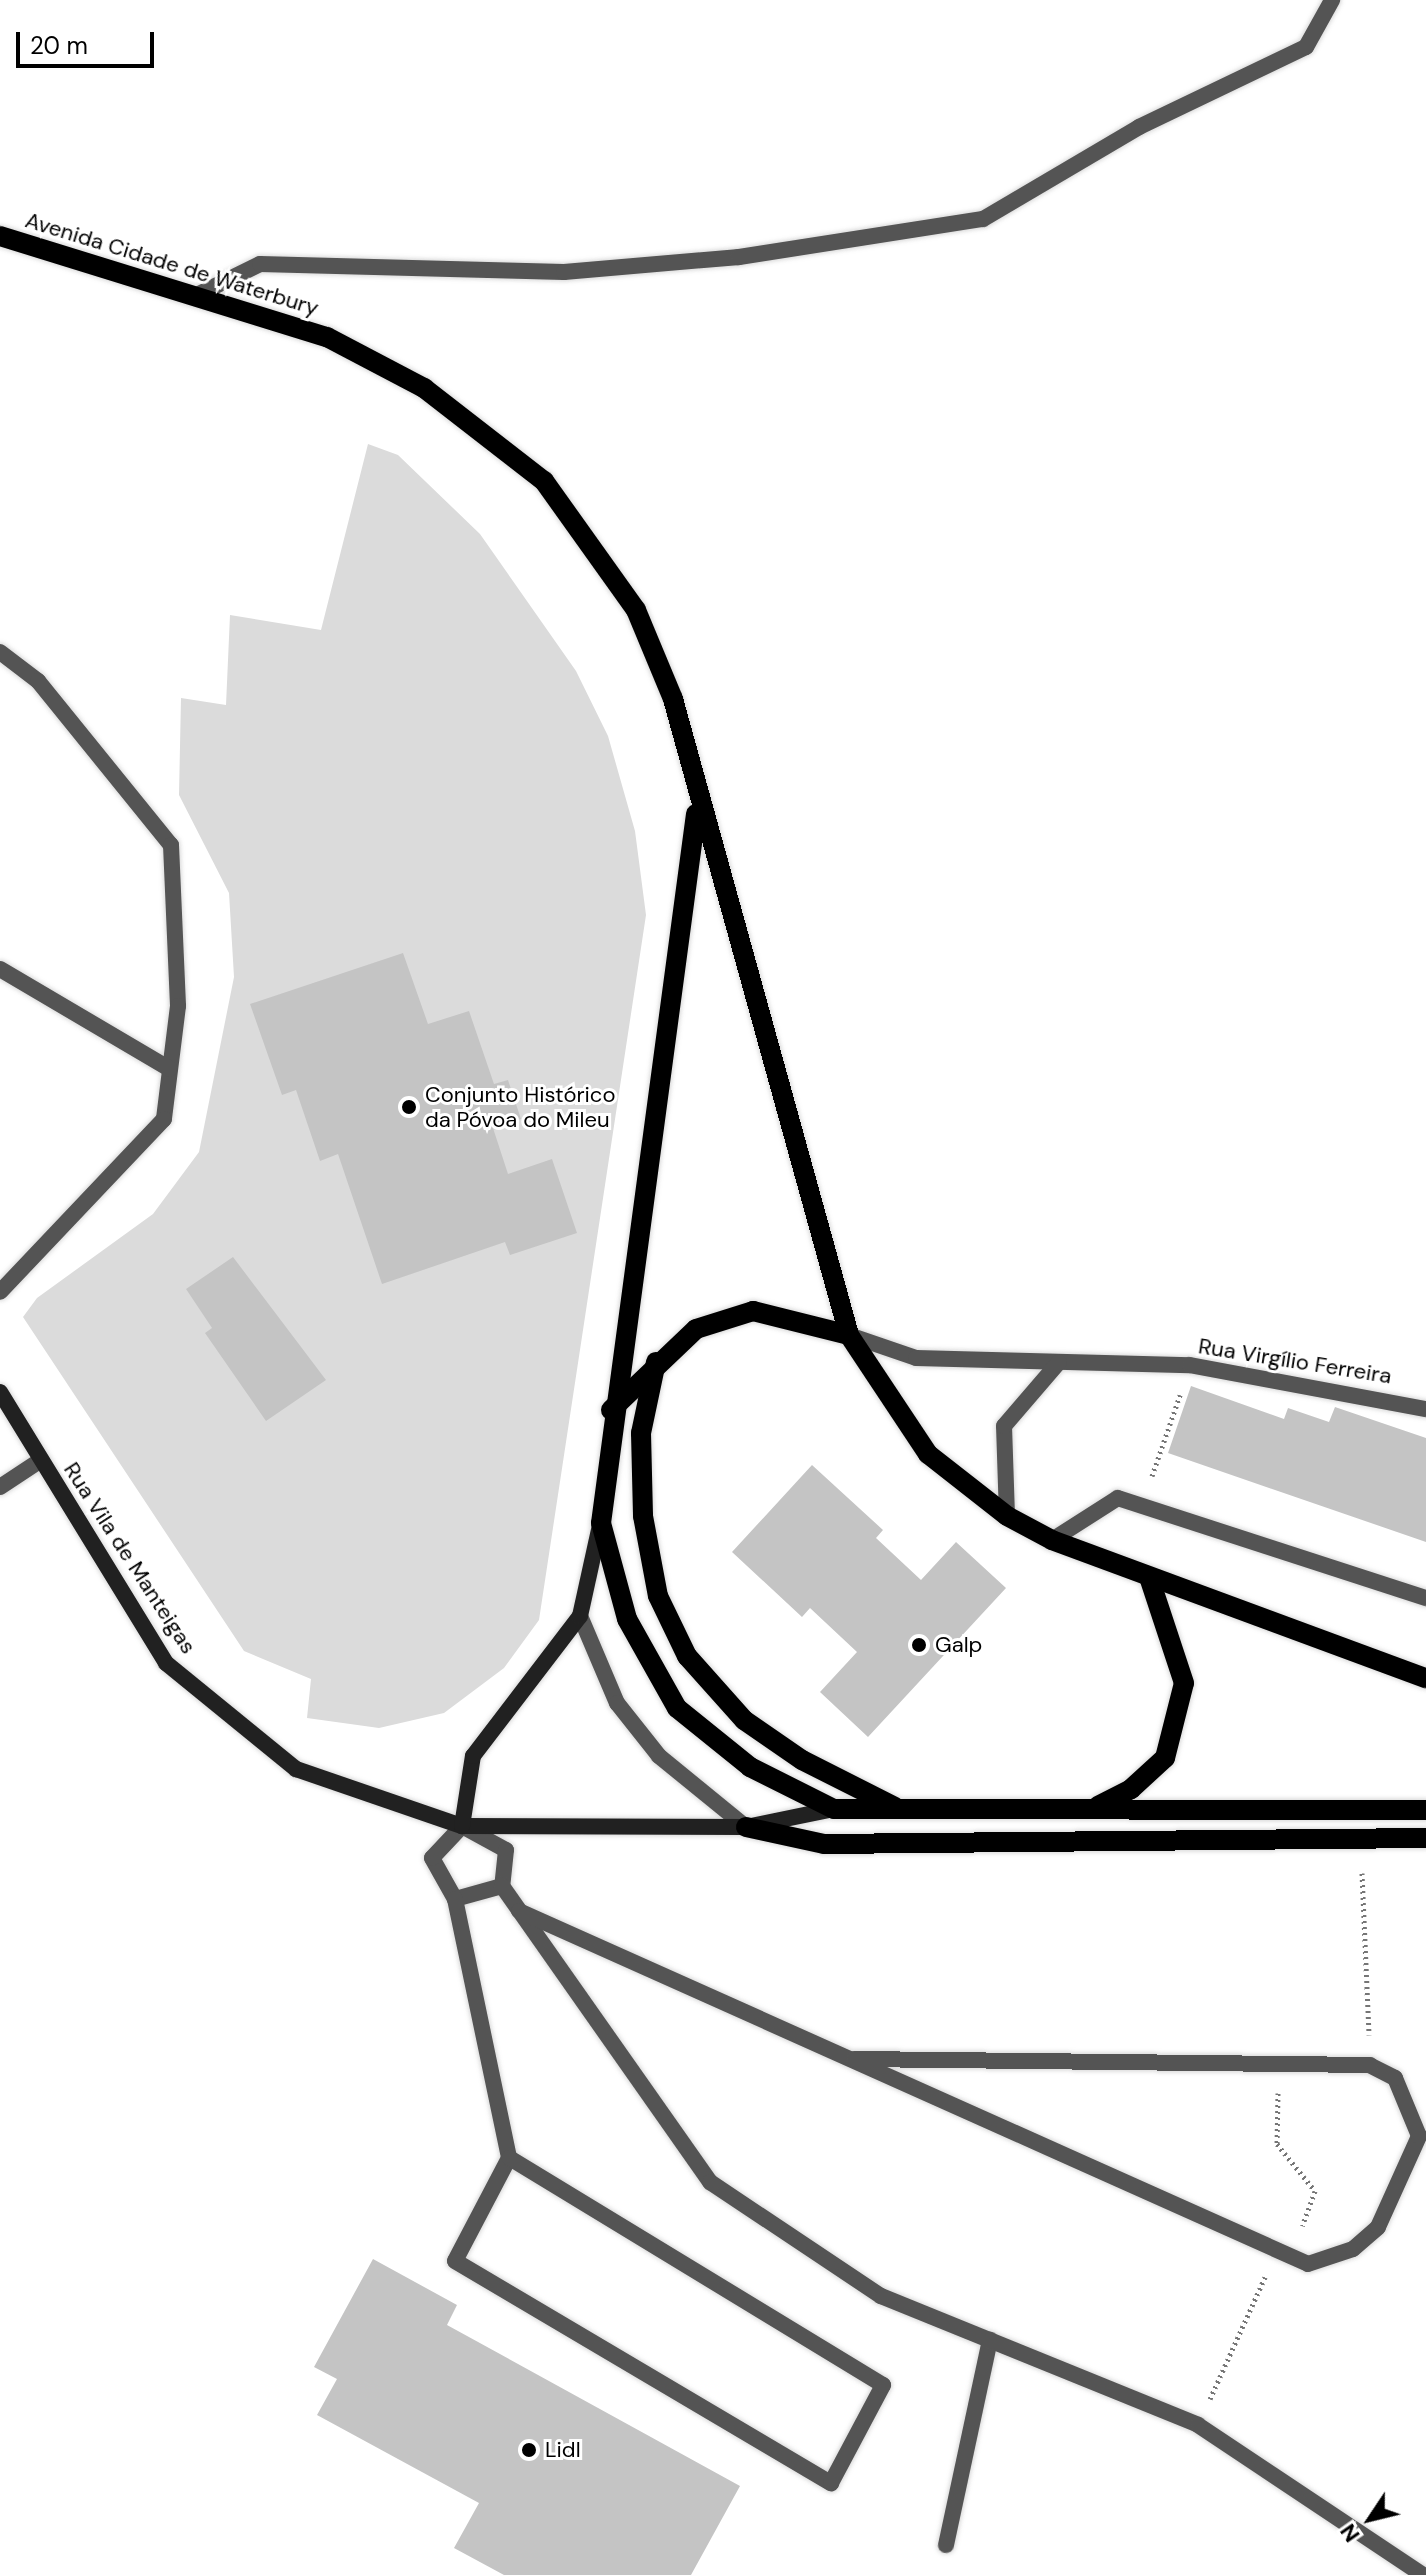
<!DOCTYPE html>
<html>
<head>
<meta charset="utf-8">
<style>
  body { margin:0 }
  #map { position:relative; width:1426px; height:2575px; overflow:hidden; background:#fff; font-family:"DM Sans",sans-serif }
  div>[style] { position:absolute }
  [style*='--x'] { left:calc(var(--x)*1px); top:calc(var(--y)*1px); width:calc(var(--w)*1px); rotate:calc(var(--a)*1deg) }
  .green>* { inset:0; background:#dbdbdb }
  .building>* { inset:0; background:#c4c4c4 }
  .path>* { height:5px; margin-top:-2.5px; transform-origin:0; background:repeating-linear-gradient(90deg,#767676 0 2px,transparent 0 6px) }
  .roads { filter:drop-shadow(0 0 2px #dbdbdb) drop-shadow(0 0 2px #dbdbdb) }
  .lane>* { height:16px; margin:-8px; padding:0 8px; transform-origin:8px; border-radius:8px; background:#545454 }
  .street>* { height:16px; margin:-8px; padding:0 8px; transform-origin:8px; border-radius:8px; background:#545454 }
  .secondary>* { height:16px; margin:-8px; padding:0 8px; transform-origin:8px; border-radius:8px; background:#212121 }
  .primary>* { height:20px; margin:-10px; padding:0 10px; transform-origin:10px; border-radius:10px; background:#000 }
  .dots>* { width:22px; height:22px; translate:-50% -50%; box-sizing:border-box; border:4px solid #fff; border-radius:50% }
  span { translate:-50% -50%; white-space:nowrap; text-align:center; line-height:1.15; -webkit-text-stroke:6px #fff; paint-order:stroke }
  .street-label { font-size:22px; color:#000 }
  .poi-label { font-size:22px; color:#000 }
  .left { translate:0 -50%; text-align:left }
  .north { position:absolute; left:1330px; top:2479px; width:80px; height:80px; -webkit-text-stroke:6px #fff; paint-order:stroke; rotate:235deg; font-size:22px; font-weight:700; line-height:32px; text-align:center; color:#000 }
  .north::after { content:''; display:block; margin:auto; width:28px; height:36px; background:#000; clip-path:polygon(50% 0,100% 100%,50% 72%,0 100%) }
  .scale { position:absolute; left:16px; top:32px; width:138px; height:36px; box-sizing:border-box; border:4px solid #000; border-top:0; padding-left:10px; font-size:24px; line-height:28px; white-space:nowrap; color:#000; -webkit-text-stroke:6px #fff; paint-order:stroke }
</style>
</head>
<body>
<div id="map">
  <div class="green">
    <i style="clip-path:polygon(368px 444px,398px 455px,480px 534px,576px 671px,608px 736px,635px 831px,646px 915px,539px 1620px,504px 1668px,444px 1713px,379px 1728px,307px 1718px,311px 1679px,244px 1651px,23px 1317px,37px 1298px,153px 1214px,199px 1152px,234px 977px,229px 893px,179px 795px,181px 698px,226px 705px,230px 615px,321px 630px)"></i>
  </div>
  <div class="building">
    <i style="clip-path:polygon(403px 953px,428px 1024px,469px 1011px,494px 1084px,508px 1080px,521px 1119px,493px 1128px,508px 1174px,552px 1159px,577px 1233px,510px 1255px,505px 1242px,382px 1284px,338px 1154px,320px 1161px,296px 1090px,282px 1095px,250px 1004px)"></i>
    <i style="clip-path:polygon(233px 1257px,326px 1380px,266px 1421px,205px 1333px,212px 1328px,186px 1289px)"></i>
    <i style="clip-path:polygon(1191px 1386px,1284px 1419px,1288px 1408px,1329px 1422px,1335px 1407px,1426px 1438px,1426px 1542px,1168px 1453px)"></i>
    <i style="clip-path:polygon(812px 1465px,883px 1530px,876px 1538px,921px 1580px,956px 1542px,1006px 1588px,868px 1737px,820px 1692px,857px 1652px,810px 1608px,802px 1617px,732px 1552px)"></i>
    <i style="clip-path:polygon(373px 2259px,457px 2305px,447px 2325px,740px 2486px,691px 2575px,504px 2575px,454px 2548px,479px 2503px,317px 2415px,337px 2379px,314px 2367px)"></i>
  </div>
  <div class="path">
    <i style="--x:1152;--y:1476;--w:86;--a:-70.9"></i>
    <i style="--x:1362;--y:1873;--w:162;--a:87.5"></i>
    <i style="--x:1278;--y:2093;--w:51;--a:91.1"></i>
    <i style="--x:1277;--y:2144;--w:60;--a:51"></i>
    <i style="--x:1315;--y:2191;--w:37;--a:110"></i>
    <i style="--x:1210;--y:2399;--w:134;--a:-65.7"></i>
  </div>
  <div class="roads">
    <div class="lane">
      <i style="--x:580;--y:1616;--w:95;--a:67"></i>
      <i style="--x:617;--y:1703;--w:68;--a:51.6"></i>
      <i style="--x:659;--y:1756;--w:112;--a:39.2"></i>
      <i style="--x:462;--y:1826;--w:50;--a:28.6"></i>
      <i style="--x:506;--y:1850;--w:36;--a:96"></i>
      <i style="--x:502;--y:1886;--w:49;--a:164.5"></i>
      <i style="--x:455;--y:1899;--w:47;--a:-119.3"></i>
      <i style="--x:432;--y:1858;--w:44;--a:-46.8"></i>
      <i style="--x:455;--y:1899;--w:265;--a:78.2"></i>
      <i style="--x:509;--y:2158;--w:116;--a:117.7"></i>
      <i style="--x:455;--y:2261;--w:437;--a:30.6"></i>
      <i style="--x:831;--y:2483;--w:111;--a:-62"></i>
      <i style="--x:883;--y:2385;--w:437;--a:-148.7"></i>
      <i style="--x:946;--y:2545;--w:210;--a:-77.9"></i>
    </div>
    <div class="street">
      <i style="--x:199;--y:294;--w:68;--a:-26.2"></i>
      <i style="--x:260;--y:264;--w:304;--a:1.5"></i>
      <i style="--x:564;--y:272;--w:176;--a:-4.9"></i>
      <i style="--x:739;--y:257;--w:247;--a:-8.9"></i>
      <i style="--x:983;--y:219;--w:181;--a:-30.5"></i>
      <i style="--x:1139;--y:127;--w:185;--a:-25.6"></i>
      <i style="--x:1306;--y:47;--w:54;--a:-61"></i>
      <i style="--x:0;--y:652;--w:48;--a:37.3"></i>
      <i style="--x:38;--y:681;--w:211;--a:51"></i>
      <i style="--x:171;--y:845;--w:161;--a:87.5"></i>
      <i style="--x:178;--y:1006;--w:114;--a:97.1"></i>
      <i style="--x:164;--y:1119;--w:238;--a:133.5"></i>
      <i style="--x:0;--y:969;--w:197;--a:30.5"></i>
      <i style="--x:849;--y:1335;--w:71;--a:18.9"></i>
      <i style="--x:916;--y:1358;--w:274;--a:1.5"></i>
      <i style="--x:1190;--y:1365;--w:240;--a:10.6"></i>
      <i style="--x:0;--y:1487;--w:49;--a:-33.4"></i>
      <i style="--x:1007;--y:1516;--w:90;--a:-91.9"></i>
      <i style="--x:1004;--y:1426;--w:84;--a:-49.3"></i>
      <i style="--x:1052;--y:1540;--w:78;--a:-32.5"></i>
      <i style="--x:1118;--y:1498;--w:324;--a:18"></i>
      <i style="--x:502;--y:1886;--w:362;--a:54.9"></i>
      <i style="--x:710;--y:2182;--w:206;--a:33.7"></i>
      <i style="--x:881;--y:2296;--w:342;--a:22.1"></i>
      <i style="--x:1198;--y:2425;--w:270;--a:33.7"></i>
      <i style="--x:519;--y:1911;--w:864;--a:24.1"></i>
      <i style="--x:1308;--y:2264;--w:47;--a:-18.4"></i>
      <i style="--x:1353;--y:2249;--w:33;--a:-41"></i>
      <i style="--x:1378;--y:2227;--w:100;--a:-65.7"></i>
      <i style="--x:1419;--y:2136;--w:63;--a:-112.5"></i>
      <i style="--x:1395;--y:2078;--w:28;--a:-153"></i>
      <i style="--x:1370;--y:2065;--w:516;--a:-179.33"></i>
    </div>
    <div class="secondary">
      <i style="--x:0;--y:1392;--w:318;--a:58.5"></i>
      <i style="--x:166;--y:1663;--w:168;--a:39.2"></i>
      <i style="--x:296;--y:1769;--w:176;--a:19"></i>
      <i style="--x:462;--y:1826;--w:284;--a:0.2"></i>
      <i style="--x:746;--y:1827;--w:90;--a:-11.6"></i>
      <i style="--x:462;--y:1826;--w:71;--a:-81.1"></i>
      <i style="--x:473;--y:1756;--w:176;--a:-52.6"></i>
      <i style="--x:580;--y:1616;--w:93;--a:-77.6"></i>
    </div>
    <div class="primary">
      <i style="--x:0;--y:236;--w:342;--a:17.2"></i>
      <i style="--x:327;--y:337;--w:110;--a:27.7"></i>
      <i style="--x:424;--y:388;--w:152;--a:37.8"></i>
      <i style="--x:544;--y:481;--w:158;--a:54.5"></i>
      <i style="--x:636;--y:610;--w:96;--a:67.4"></i>
      <i style="--x:673;--y:699;--w:660;--a:74.53"></i>
      <i style="--x:849;--y:1335;--w:143;--a:56.4"></i>
      <i style="--x:928;--y:1454;--w:100;--a:38.1"></i>
      <i style="--x:1007;--y:1516;--w:51;--a:28.1"></i>
      <i style="--x:1052;--y:1540;--w:399;--a:20.3"></i>
      <i style="--x:696;--y:814;--w:715;--a:97.63"></i>
      <i style="--x:601;--y:1523;--w:99;--a:74.8"></i>
      <i style="--x:627;--y:1619;--w:102;--a:60.7"></i>
      <i style="--x:677;--y:1708;--w:94;--a:38.9"></i>
      <i style="--x:750;--y:1767;--w:94;--a:26.6"></i>
      <i style="--x:834;--y:1809;--w:592;--a:0.1"></i>
      <i style="--x:656;--y:1362;--w:73;--a:101.9"></i>
      <i style="--x:641;--y:1433;--w:83;--a:88.6"></i>
      <i style="--x:643;--y:1516;--w:81;--a:79.4"></i>
      <i style="--x:658;--y:1596;--w:67;--a:64.2"></i>
      <i style="--x:687;--y:1656;--w:86;--a:48.3"></i>
      <i style="--x:744;--y:1720;--w:70;--a:34.6"></i>
      <i style="--x:802;--y:1760;--w:104;--a:26.8"></i>
      <i style="--x:611;--y:1410;--w:117;--a:-43.6"></i>
      <i style="--x:696;--y:1329;--w:60;--a:-17.5"></i>
      <i style="--x:753;--y:1311;--w:99;--a:14"></i>
      <i style="--x:1098;--y:1806;--w:37;--a:-27"></i>
      <i style="--x:1131;--y:1789;--w:46;--a:-42.4"></i>
      <i style="--x:1165;--y:1758;--w:77;--a:-75.8"></i>
      <i style="--x:1184;--y:1683;--w:108;--a:-108.3"></i>
      <i style="--x:746;--y:1827;--w:80;--a:12.3"></i>
      <i style="--x:824;--y:1844;--w:602;--a:-0.57"></i>
    </div>
  </div>
  <div class="dots">
    <i style="left:409px;top:1107px;background:#000"></i>
    <i style="left:919px;top:1645px;background:#000"></i>
    <i style="left:529px;top:2450px;background:#000"></i>
  </div>
  <div class="street-label">
    <span style="left:172px;top:264px;rotate:17deg">Avenida Cidade de Waterbury</span>
    <span style="left:1295px;top:1361px;rotate:9deg">Rua Virgílio Ferreira</span>
    <span style="left:130px;top:1558px;rotate:57deg">Rua Vila de Manteigas</span>
  </div>
  <div class="poi-label">
    <span class="left" style="left:425px;top:1107px">Conjunto Histórico<br>da Póvoa do Mileu</span>
    <span class="left" style="left:935px;top:1645px">Galp</span>
    <span class="left" style="left:545px;top:2450px">Lidl</span>
  </div>
  <div class="north">N</div>
  <div class="scale">20 m</div>
</div>
</body>
</html>
